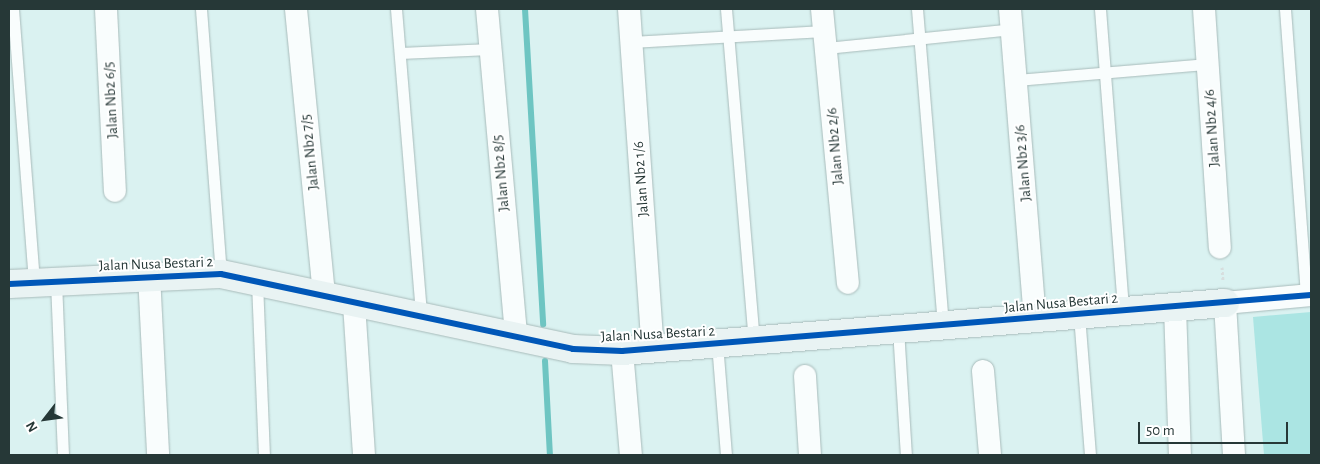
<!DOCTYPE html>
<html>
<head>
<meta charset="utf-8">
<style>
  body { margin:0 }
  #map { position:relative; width:1320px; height:464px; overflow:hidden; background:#daf2f1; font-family:"Alegreya Sans",sans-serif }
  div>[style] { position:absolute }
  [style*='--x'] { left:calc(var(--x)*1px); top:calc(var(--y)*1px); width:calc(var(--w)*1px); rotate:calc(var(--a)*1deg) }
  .green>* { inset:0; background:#abe5e3 }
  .stream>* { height:6px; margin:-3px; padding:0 3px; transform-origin:3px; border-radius:3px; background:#6ec5c2 }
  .path>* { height:3px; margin-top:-1.5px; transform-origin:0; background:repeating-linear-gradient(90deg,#d7dede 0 2.5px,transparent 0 5px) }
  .roads { filter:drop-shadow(0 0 1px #a8bbba) drop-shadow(0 0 1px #a8bbba) }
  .lane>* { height:11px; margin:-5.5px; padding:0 5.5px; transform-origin:5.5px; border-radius:5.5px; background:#f9fdfd }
  .street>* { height:22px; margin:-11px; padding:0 11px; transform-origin:11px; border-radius:11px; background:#f9fdfd }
  .secondary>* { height:28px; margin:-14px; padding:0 14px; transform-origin:14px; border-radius:14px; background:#e9f3f3 }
  .cycleway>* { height:6px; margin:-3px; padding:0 3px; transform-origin:3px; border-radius:3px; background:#0057b8 }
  span { translate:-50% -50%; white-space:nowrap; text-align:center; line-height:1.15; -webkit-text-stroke:4px #fff; paint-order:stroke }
  .street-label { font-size:15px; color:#263837 }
  .frame { position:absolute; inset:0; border:10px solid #263837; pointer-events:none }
  .north { position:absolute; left:20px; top:394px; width:50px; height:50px; -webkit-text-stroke:4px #fff; paint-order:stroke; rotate:240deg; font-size:14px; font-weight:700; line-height:20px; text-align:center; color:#263837 }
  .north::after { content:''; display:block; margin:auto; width:18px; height:22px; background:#263837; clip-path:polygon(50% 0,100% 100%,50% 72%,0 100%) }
  .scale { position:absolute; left:1138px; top:422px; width:150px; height:22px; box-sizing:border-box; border:2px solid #263837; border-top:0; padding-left:6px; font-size:15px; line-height:18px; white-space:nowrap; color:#263837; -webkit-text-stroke:4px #fff; paint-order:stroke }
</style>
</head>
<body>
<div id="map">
  <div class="green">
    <i style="clip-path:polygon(1311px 312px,1311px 455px,1264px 455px,1253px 317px)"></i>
  </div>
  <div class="stream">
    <i style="--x:525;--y:9;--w:316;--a:86.7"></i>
    <i style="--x:545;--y:361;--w:94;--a:87"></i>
  </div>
  <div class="path">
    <i style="--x:1222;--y:267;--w:14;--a:86"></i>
  </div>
  <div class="roads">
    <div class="lane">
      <i style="--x:13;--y:9;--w:275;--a:85.6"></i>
      <i style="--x:201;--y:9;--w:266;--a:85.7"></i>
      <i style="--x:396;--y:9;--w:307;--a:85.3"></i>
      <i style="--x:726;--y:9;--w:333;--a:85.2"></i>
      <i style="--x:917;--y:9;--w:318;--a:85.3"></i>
      <i style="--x:1100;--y:9;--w:303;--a:85.6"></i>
      <i style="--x:1285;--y:9;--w:288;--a:85.8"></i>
      <i style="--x:631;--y:42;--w:193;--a:-3.3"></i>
      <i style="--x:826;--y:48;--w:187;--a:-5.8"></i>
      <i style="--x:400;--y:53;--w:90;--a:-2.5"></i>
      <i style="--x:1016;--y:80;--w:193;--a:-4.8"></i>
      <i style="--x:56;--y:281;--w:174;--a:87.7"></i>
      <i style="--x:257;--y:282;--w:173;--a:87.7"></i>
      <i style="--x:1079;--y:315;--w:140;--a:85.5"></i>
      <i style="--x:898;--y:329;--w:126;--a:86.4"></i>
      <i style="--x:717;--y:343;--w:112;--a:85.4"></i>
    </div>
    <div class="street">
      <i style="--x:106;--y:9;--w:182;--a:87.2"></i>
      <i style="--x:296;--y:9;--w:288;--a:84.4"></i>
      <i style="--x:487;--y:9;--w:329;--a:84.9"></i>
      <i style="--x:629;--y:9;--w:341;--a:86"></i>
      <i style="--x:822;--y:9;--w:275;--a:84.6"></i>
      <i style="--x:1010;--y:9;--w:310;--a:85.4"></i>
      <i style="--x:1204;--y:9;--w:239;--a:86.2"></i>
      <i style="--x:149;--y:275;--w:180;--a:87.1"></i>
      <i style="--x:354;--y:304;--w:151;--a:86.2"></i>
      <i style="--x:1175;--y:307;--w:148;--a:88.1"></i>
      <i style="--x:622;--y:351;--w:104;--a:85.1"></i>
      <i style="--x:983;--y:371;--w:84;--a:85.2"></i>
      <i style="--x:805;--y:376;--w:79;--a:86.4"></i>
      <i style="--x:1234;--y:455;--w:152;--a:-93.4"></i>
      <i style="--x:1225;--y:303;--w:86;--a:-5.3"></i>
    </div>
    <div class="secondary">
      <i style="--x:9;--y:284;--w:212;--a:-2.7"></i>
      <i style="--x:221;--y:274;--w:360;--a:12"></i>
      <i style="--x:573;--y:349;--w:49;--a:2.3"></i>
      <i style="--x:622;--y:351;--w:605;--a:-4.55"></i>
    </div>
  </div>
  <div class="cycleway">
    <i style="--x:9;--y:284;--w:212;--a:-2.7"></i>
    <i style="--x:221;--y:274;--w:360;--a:12"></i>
    <i style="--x:573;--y:349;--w:49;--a:2.3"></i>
    <i style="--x:622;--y:351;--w:691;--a:-4.65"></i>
  </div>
  <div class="street-label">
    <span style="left:111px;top:100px;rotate:-93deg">Jalan Nb2 6/5</span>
    <span style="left:1212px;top:128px;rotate:-94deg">Jalan Nb2 4/6</span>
    <span style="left:835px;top:146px;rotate:-95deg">Jalan Nb2 2/6</span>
    <span style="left:310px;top:152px;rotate:-96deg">Jalan Nb2 7/5</span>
    <span style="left:1023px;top:163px;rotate:-95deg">Jalan Nb2 3/6</span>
    <span style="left:501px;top:173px;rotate:-95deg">Jalan Nb2 8/5</span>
    <span style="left:641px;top:179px;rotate:-94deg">Jalan Nb2 1/6</span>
    <span style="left:156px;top:264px;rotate:-2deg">Jalan Nusa Bestari 2</span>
    <span style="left:1061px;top:303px;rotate:-5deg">Jalan Nusa Bestari 2</span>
    <span style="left:658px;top:334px;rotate:-3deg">Jalan Nusa Bestari 2</span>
  </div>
  <div class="frame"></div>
  <div class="north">N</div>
  <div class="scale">50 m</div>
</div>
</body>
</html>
